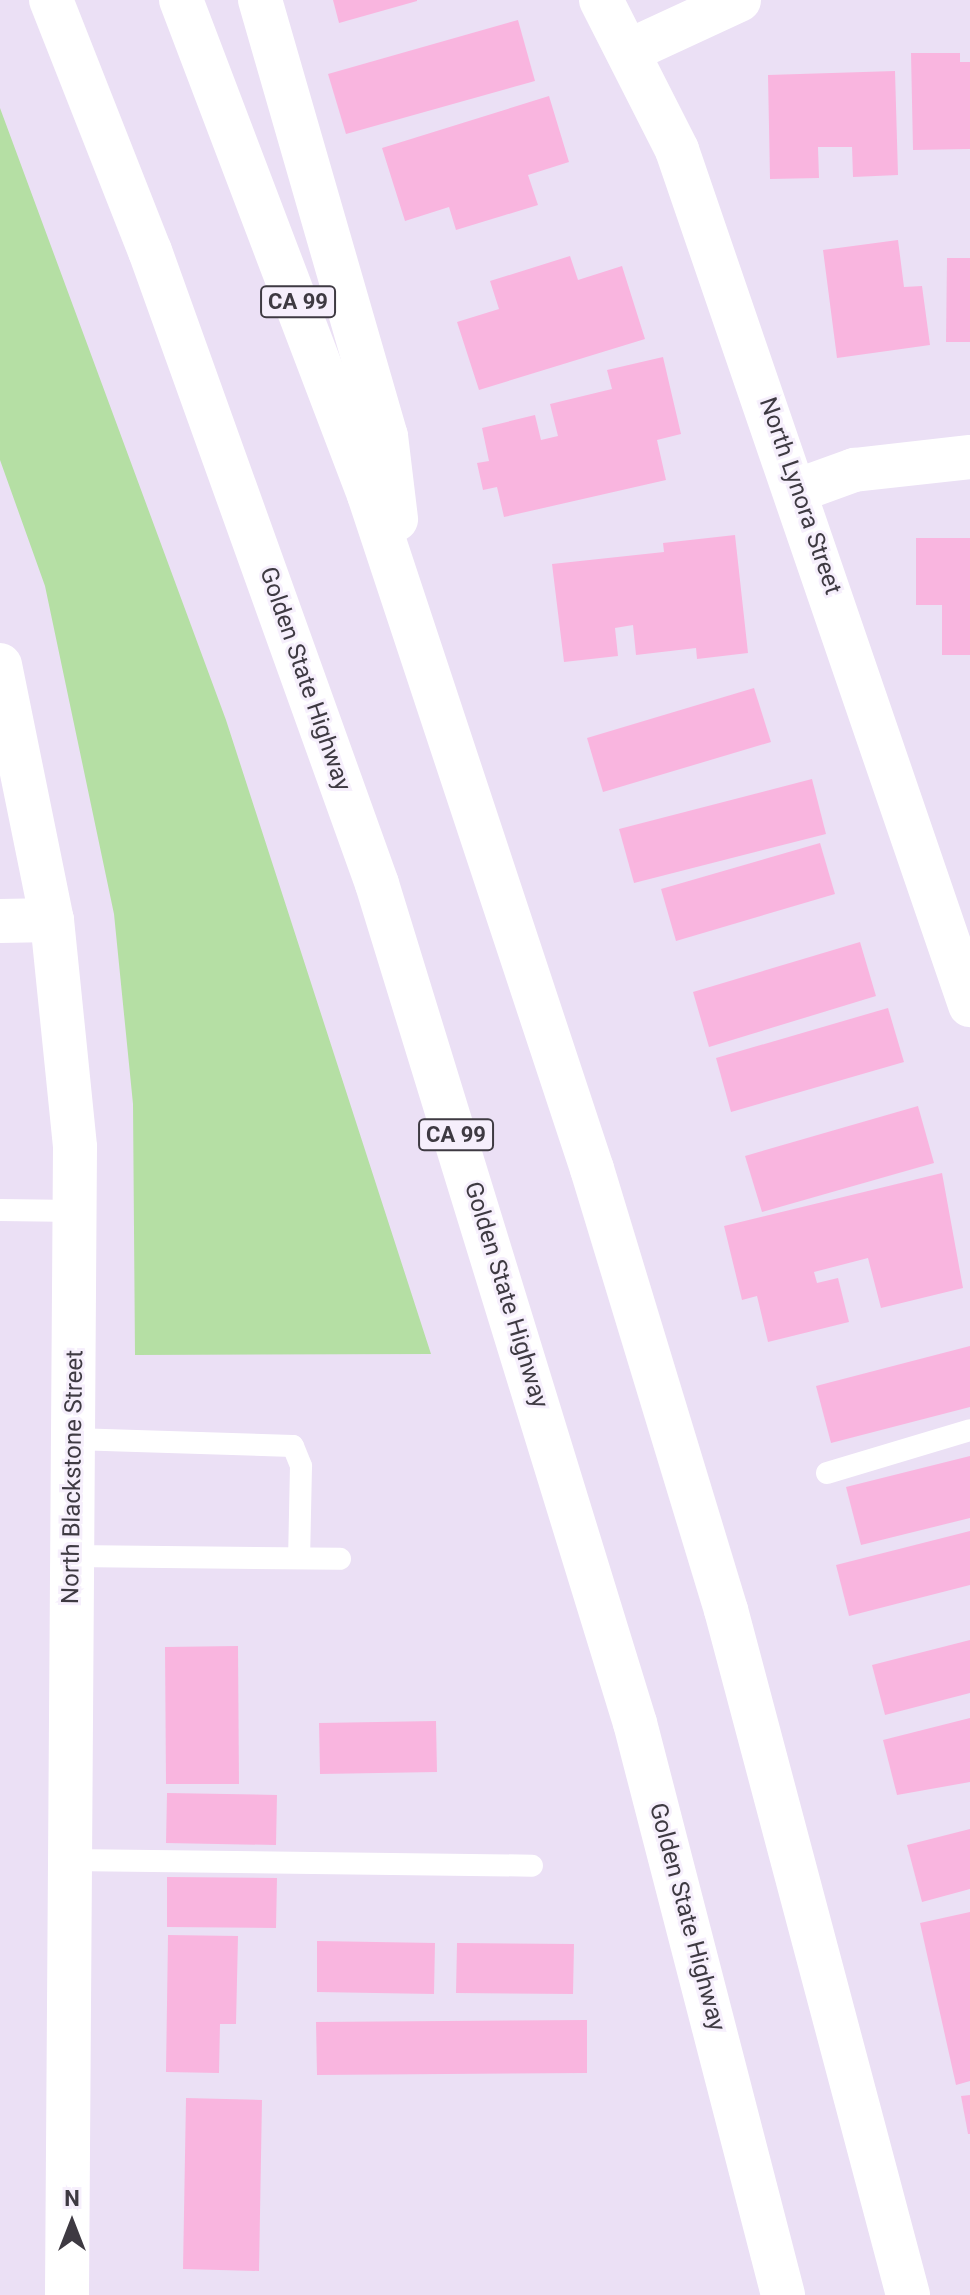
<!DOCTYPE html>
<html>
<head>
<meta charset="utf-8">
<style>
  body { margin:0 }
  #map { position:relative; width:970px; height:2295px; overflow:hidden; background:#ebe0f5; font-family:Roboto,sans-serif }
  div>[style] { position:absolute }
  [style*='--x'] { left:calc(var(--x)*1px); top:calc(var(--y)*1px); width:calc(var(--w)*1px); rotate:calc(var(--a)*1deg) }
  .green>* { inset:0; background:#b5dfa4 }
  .building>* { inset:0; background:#f9b5df }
  .lane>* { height:22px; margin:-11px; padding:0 11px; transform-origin:11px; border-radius:11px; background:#fff }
  .street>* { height:44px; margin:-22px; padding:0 22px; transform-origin:22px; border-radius:22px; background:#fff }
  .secondary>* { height:44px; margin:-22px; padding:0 22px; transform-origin:22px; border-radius:22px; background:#fff }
  .highway>* { height:44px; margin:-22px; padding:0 22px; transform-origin:22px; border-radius:22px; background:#fff }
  span { translate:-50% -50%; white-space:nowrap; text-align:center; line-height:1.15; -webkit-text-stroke:6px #f6effc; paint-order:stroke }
  .shield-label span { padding:2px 6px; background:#f6effc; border:2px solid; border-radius:6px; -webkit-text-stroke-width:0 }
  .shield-label { font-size:22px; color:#3e3a42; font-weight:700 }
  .street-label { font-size:24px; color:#3e3a42 }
  .north { position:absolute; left:32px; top:2183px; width:80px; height:80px; -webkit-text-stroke:6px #f6effc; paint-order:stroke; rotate:0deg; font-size:22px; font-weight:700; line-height:32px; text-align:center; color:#3e3a42 }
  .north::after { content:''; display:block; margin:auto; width:28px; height:36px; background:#3e3a42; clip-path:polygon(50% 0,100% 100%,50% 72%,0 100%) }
</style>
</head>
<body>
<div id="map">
  <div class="green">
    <i style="clip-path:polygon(0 108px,226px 720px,431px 1354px,135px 1355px,133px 1104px,114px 914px,45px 586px,0 460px)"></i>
  </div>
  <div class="building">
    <i style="clip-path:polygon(333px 0,417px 0,417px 1px,339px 23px)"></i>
    <i style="clip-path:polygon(518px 20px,535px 81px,346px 134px,328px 74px)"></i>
    <i style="clip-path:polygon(911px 53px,960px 53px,960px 62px,970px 62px,970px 149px,913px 150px)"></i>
    <i style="clip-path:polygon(895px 71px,898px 175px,853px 177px,852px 147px,818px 147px,819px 178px,770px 179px,768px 75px)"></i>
    <i style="clip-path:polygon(549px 96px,569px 162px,528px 175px,538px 205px,456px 230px,449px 207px,405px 221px,382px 148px)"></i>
    <i style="clip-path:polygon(898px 240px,904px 287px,922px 286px,930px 345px,837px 358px,823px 250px)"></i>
    <i style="clip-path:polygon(570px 256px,578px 280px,622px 266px,645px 339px,479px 390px,457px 322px,499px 309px,490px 281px)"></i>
    <i style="clip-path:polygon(947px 258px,970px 258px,970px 342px,946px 342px)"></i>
    <i style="clip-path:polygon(663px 357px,681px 434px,657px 440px,666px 480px,504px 517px,497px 487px,483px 490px,477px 463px,489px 461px,482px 428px,535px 415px,541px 440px,558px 436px,550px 404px,612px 389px,607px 370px)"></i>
    <i style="clip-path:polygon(735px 535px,748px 653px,697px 659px,696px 648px,636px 655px,633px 625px,615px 628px,618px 656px,564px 662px,552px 564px,664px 552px,663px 543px)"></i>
    <i style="clip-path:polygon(916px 538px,970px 538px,970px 655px,942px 655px,942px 605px,916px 605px)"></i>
    <i style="clip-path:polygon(754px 688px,771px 742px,603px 792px,587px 738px)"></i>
    <i style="clip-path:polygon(812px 779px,826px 834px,634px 883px,619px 829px)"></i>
    <i style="clip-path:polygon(820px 843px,835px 894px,676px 941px,661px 889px)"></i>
    <i style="clip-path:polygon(860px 942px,876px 996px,709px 1047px,693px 992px)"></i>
    <i style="clip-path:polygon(888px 1008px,904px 1062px,731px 1112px,716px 1058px)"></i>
    <i style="clip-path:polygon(918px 1106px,934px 1163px,762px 1212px,745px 1156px)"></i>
    <i style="clip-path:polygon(942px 1173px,963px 1288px,881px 1308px,868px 1258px,814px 1272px,817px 1283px,838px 1278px,849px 1322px,768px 1342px,757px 1296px,742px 1300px,724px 1226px)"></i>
    <i style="clip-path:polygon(970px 1346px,970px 1407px,831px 1443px,816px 1386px)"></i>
    <i style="clip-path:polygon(970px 1456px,970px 1518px,861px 1545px,846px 1487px)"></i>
    <i style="clip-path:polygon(970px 1531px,970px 1585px,849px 1616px,836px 1565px)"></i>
    <i style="clip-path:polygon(970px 1640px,970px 1693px,885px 1715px,872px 1665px)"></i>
    <i style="clip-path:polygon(238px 1646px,239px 1784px,166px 1784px,165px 1647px)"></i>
    <i style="clip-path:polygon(970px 1718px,970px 1782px,897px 1795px,883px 1740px)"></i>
    <i style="clip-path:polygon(436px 1721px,437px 1772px,320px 1774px,319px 1723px)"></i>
    <i style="clip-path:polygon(167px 1793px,277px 1795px,276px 1845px,166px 1843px)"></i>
    <i style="clip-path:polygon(970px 1829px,970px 1889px,922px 1902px,907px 1845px)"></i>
    <i style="clip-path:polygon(167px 1877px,277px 1878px,276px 1928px,167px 1927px)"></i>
    <i style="clip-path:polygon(970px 1912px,970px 2081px,956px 2085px,920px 1923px)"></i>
    <i style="clip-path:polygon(168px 1935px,238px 1936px,236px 2024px,220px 2024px,219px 2073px,166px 2072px)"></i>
    <i style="clip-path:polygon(317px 1941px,435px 1943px,434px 1994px,317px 1992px)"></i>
    <i style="clip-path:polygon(457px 1943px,574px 1944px,573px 1994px,456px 1993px)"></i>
    <i style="clip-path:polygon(587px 2020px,587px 2073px,317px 2075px,316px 2022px)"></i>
    <i style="clip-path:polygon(970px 2095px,970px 2134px,968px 2134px,961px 2096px)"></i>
    <i style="clip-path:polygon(186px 2098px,262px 2100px,259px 2271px,183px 2269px)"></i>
  </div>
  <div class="lane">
    <i style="--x:0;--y:1210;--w:76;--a:0.8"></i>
    <i style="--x:73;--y:1439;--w:220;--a:1.8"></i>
    <i style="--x:293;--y:1446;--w:22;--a:68"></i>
    <i style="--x:301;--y:1466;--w:92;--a:91.2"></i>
    <i style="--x:827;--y:1473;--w:149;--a:-16.7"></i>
    <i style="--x:72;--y:1556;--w:268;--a:0.6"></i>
    <i style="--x:69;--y:1860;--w:463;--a:0.7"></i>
  </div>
  <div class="street">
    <i style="--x:601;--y:0;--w:168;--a:63.1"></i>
    <i style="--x:677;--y:150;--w:904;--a:71.08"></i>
    <i style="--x:631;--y:50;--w:119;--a:-24.8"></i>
    <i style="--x:799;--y:490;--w:59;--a:-20"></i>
    <i style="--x:854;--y:470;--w:117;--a:-6.4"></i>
    <i style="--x:0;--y:921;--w:52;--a:-1.1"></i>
  </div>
  <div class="secondary">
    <i style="--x:0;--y:665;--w:260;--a:78.5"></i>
    <i style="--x:52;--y:920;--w:228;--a:84.2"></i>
    <i style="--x:75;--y:1147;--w:1148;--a:90.4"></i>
  </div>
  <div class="highway">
    <i style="--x:51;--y:0;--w:270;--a:68.5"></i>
    <i style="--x:150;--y:251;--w:672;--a:70.27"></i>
    <i style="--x:377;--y:884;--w:878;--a:72.91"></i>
    <i style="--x:635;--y:1723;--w:591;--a:75.49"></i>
    <i style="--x:181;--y:0;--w:529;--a:69.2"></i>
    <i style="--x:369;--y:495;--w:710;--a:71.69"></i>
    <i style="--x:592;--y:1169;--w:461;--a:73.1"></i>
    <i style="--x:726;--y:1610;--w:709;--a:75.12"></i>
    <i style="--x:260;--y:0;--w:454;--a:73.9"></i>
    <i style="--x:386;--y:436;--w:84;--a:83.1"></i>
  </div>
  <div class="shield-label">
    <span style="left:298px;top:302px">CA 99</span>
    <span style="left:456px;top:1135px">CA 99</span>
  </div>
  <div class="street-label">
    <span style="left:800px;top:496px;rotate:71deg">North Lynora Street</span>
    <span style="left:305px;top:679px;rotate:71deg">Golden State Highway</span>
    <span style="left:506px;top:1295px;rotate:73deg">Golden State Highway</span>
    <span style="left:73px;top:1477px;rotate:-89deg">North Blackstone Street</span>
    <span style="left:687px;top:1917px;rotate:75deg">Golden State Highway</span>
  </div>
  <div class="north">N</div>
</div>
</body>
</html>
